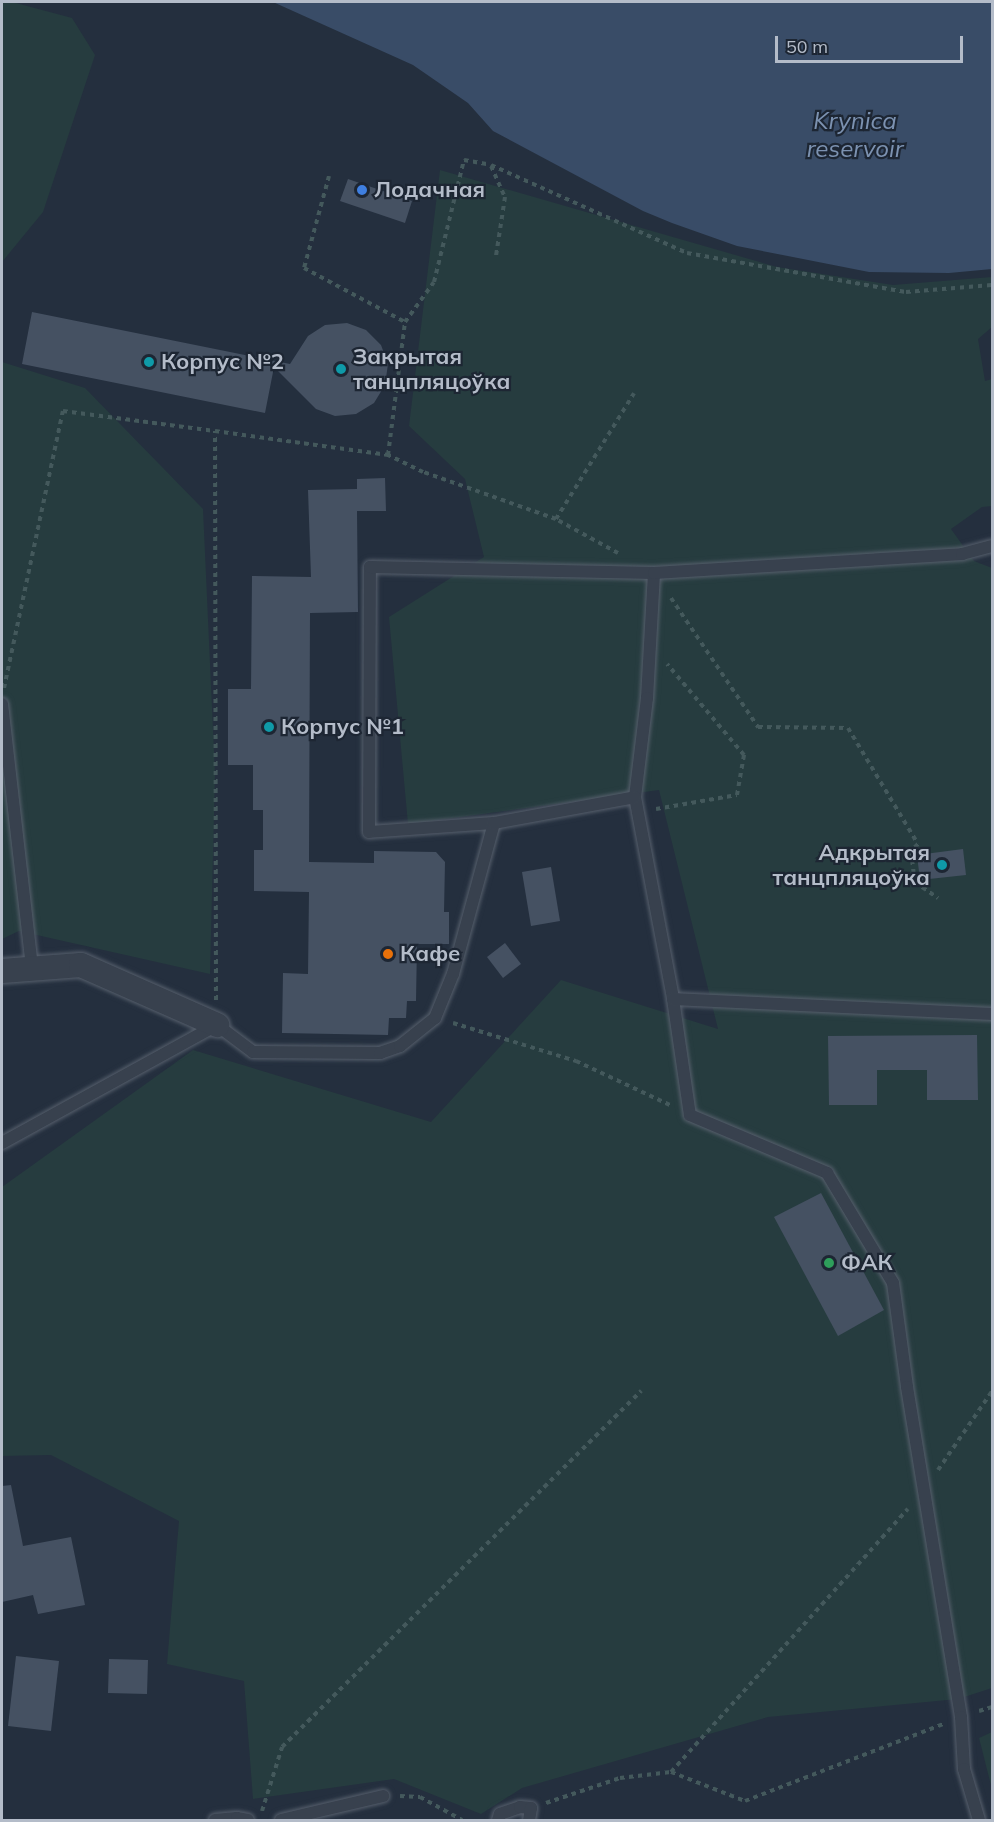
<!DOCTYPE html>
<html>
<head>
<meta charset="utf-8">
<style>
  body { margin:0 }
  #map { position:relative; width:994px; height:1822px; overflow:hidden; background:#242f3e; font-family:Mulish,sans-serif }
  div>[style] { position:absolute }
  [style*='--x'] { left:calc(var(--x)*1px); top:calc(var(--y)*1px); width:calc(var(--w)*1px); rotate:calc(var(--a)*1deg) }
  .green>* { inset:0; background:#263c3f }
  .water>* { inset:0; background:#394c67 }
  .building>* { inset:0; background:#455162 }
  .path>* { height:4px; margin-top:-2px; transform-origin:0; background:repeating-linear-gradient(90deg,#44595c 0 4.5px,transparent 0 9px) }
  .roads { filter:drop-shadow(0 0 2px #565f6c) drop-shadow(0 0 2px #565f6c) }
  .service>* { height:12px; margin:-6px; padding:0 6px; transform-origin:6px; border-radius:6px; background:#38414e }
  .minor>* { height:24px; margin:-12px; padding:0 12px; transform-origin:12px; border-radius:12px; background:#38414e }
  .dots>* { width:16px; height:16px; translate:-50% -50%; box-sizing:border-box; border:3px solid #1d2633; border-radius:50% }
  span { translate:-50% -50%; white-space:nowrap; text-align:center; line-height:1.15; -webkit-text-stroke:4.5px #1d2633; paint-order:stroke }
  .poi-label { font-size:22px; color:#b4bcc9; font-weight:700 }
  .left { translate:0 -50%; text-align:left }
  .right { translate:-100% -50%; text-align:right }
  .water-label { font-size:24px; color:#7c92b1; font-style:italic }
  .frame { position:absolute; inset:0; border:3px solid #b4bcc9; pointer-events:none }
  .scale { position:absolute; left:775px; top:36px; width:188px; height:27px; box-sizing:border-box; border:3px solid #b4bcc9; border-top:0; padding-left:8px; font-size:18px; line-height:21px; white-space:nowrap; color:#b4bcc9; -webkit-text-stroke:4px #1d2633; paint-order:stroke }
</style>
</head>
<body>
<div id="map">
  <div class="green">
    <i style="clip-path:polygon(2px 2px,12px 2px,72px 18px,95px 55px,43px 212px,2px 262px)"></i>
    <i style="clip-path:polygon(440px 170px,777px 267px,893px 285px,992px 277px,992px 327px,978px 339px,985px 381px,992px 379px,992px 506px,982px 507px,951px 529px,974px 561px,992px 568px,992px 1688px,958px 1699px,768px 1717px,522px 1788px,481px 1814px,394px 1779px,253px 1799px,244px 1681px,167px 1664px,179px 1521px,51px 1455px,2px 1456px,2px 1187px,193px 1050px,431px 1122px,561px 980px,718px 1029px,659px 790px,408px 824px,389px 617px,484px 557px,465px 479px,409px 426px)"></i>
    <i style="clip-path:polygon(2px 362px,85px 388px,203px 509px,215px 774px,210px 974px,19px 931px,2px 939px)"></i>
    <i style="clip-path:polygon(992px 1732px,992px 1789px,979px 1738px)"></i>
  </div>
  <div class="water">
    <i style="clip-path:polygon(273px 2px,992px 2px,992px 269px,949px 273px,869px 272px,737px 246px,672px 223px,643px 211px,493px 131px,468px 103px,413px 65px)"></i>
  </div>
  <div class="building">
    <i style="clip-path:polygon(348px 179px,412px 201px,405px 223px,340px 201px)"></i>
    <i style="clip-path:polygon(32px 312px,290px 364px,308px 336px,325px 325px,347px 323px,366px 330px,381px 345px,388px 364px,385px 385px,374px 403px,356px 414px,335px 416px,316px 409px,274px 367px,265px 413px,22px 364px)"></i>
    <i style="clip-path:polygon(385px 478px,386px 511px,357px 511px,358px 612px,310px 613px,309px 862px,374px 863px,374px 851px,436px 852px,445px 862px,444px 912px,449px 912px,449px 944px,417px 944px,416px 1001px,407px 1001px,406px 1018px,389px 1018px,388px 1035px,282px 1033px,283px 973px,308px 974px,309px 892px,254px 891px,254px 850px,263px 850px,263px 810px,253px 810px,253px 765px,228px 765px,228px 689px,251px 689px,252px 576px,311px 577px,308px 490px,357px 489px,357px 479px)"></i>
    <i style="clip-path:polygon(963px 849px,966px 875px,920px 880px,917px 855px)"></i>
    <i style="clip-path:polygon(551px 867px,560px 921px,531px 926px,522px 872px)"></i>
    <i style="clip-path:polygon(505px 943px,521px 964px,503px 978px,487px 957px)"></i>
    <i style="clip-path:polygon(977px 1035px,978px 1100px,927px 1100px,927px 1070px,877px 1070px,877px 1105px,829px 1105px,828px 1036px)"></i>
    <i style="clip-path:polygon(821px 1193px,884px 1310px,838px 1336px,774px 1217px)"></i>
    <i style="clip-path:polygon(11px 1485px,23px 1546px,71px 1537px,85px 1605px,38px 1614px,33px 1595px,2px 1602px,2px 1486px)"></i>
    <i style="clip-path:polygon(16px 1656px,59px 1661px,51px 1731px,8px 1726px)"></i>
    <i style="clip-path:polygon(109px 1659px,148px 1660px,147px 1694px,108px 1693px)"></i>
  </div>
  <div class="path">
    <i style="--x:491;--y:166;--w:34;--a:66"></i>
    <i style="--x:505;--y:197;--w:60;--a:98.7"></i>
    <i style="--x:329;--y:176;--w:95;--a:105.2"></i>
    <i style="--x:304;--y:268;--w:115;--a:28.1"></i>
    <i style="--x:556;--y:519;--w:148;--a:-58.2"></i>
    <i style="--x:618;--y:553;--w:71;--a:-151.3"></i>
    <i style="--x:556;--y:519;--w:141;--a:-160.5"></i>
    <i style="--x:423;--y:472;--w:39;--a:-154"></i>
    <i style="--x:388;--y:455;--w:134;--a:-82.7"></i>
    <i style="--x:405;--y:322;--w:49;--a:-54.1"></i>
    <i style="--x:434;--y:282;--w:126;--a:-76.2"></i>
    <i style="--x:464;--y:160;--w:27;--a:10"></i>
    <i style="--x:491;--y:165;--w:215;--a:24.2"></i>
    <i style="--x:687;--y:253;--w:222;--a:10.1"></i>
    <i style="--x:906;--y:292;--w:86;--a:-4.7"></i>
    <i style="--x:671;--y:598;--w:156;--a:56"></i>
    <i style="--x:758;--y:727;--w:90;--a:0.6"></i>
    <i style="--x:848;--y:728;--w:135;--a:58.9"></i>
    <i style="--x:918;--y:844;--w:10;--a:135"></i>
    <i style="--x:911;--y:851;--w:31;--a:83"></i>
    <i style="--x:915;--y:882;--w:28;--a:35"></i>
    <i style="--x:4;--y:688;--w:283;--a:-78"></i>
    <i style="--x:63;--y:411;--w:153;--a:7.5"></i>
    <i style="--x:656;--y:809;--w:82;--a:-9.8"></i>
    <i style="--x:737;--y:795;--w:41;--a:-80.1"></i>
    <i style="--x:744;--y:755;--w:119;--a:-130.2"></i>
    <i style="--x:216;--y:1000;--w:569;--a:-90.1"></i>
    <i style="--x:215;--y:431;--w:175;--a:7.9"></i>
    <i style="--x:453;--y:1023;--w:129;--a:17.2"></i>
    <i style="--x:576;--y:1061;--w:104;--a:25.1"></i>
    <i style="--x:938;--y:1470;--w:96;--a:-55.6"></i>
    <i style="--x:979;--y:1711;--w:14;--a:-17"></i>
    <i style="--x:671;--y:1772;--w:354;--a:-48"></i>
    <i style="--x:400;--y:1796;--w:20;--a:3"></i>
    <i style="--x:420;--y:1797;--w:48;--a:28.7"></i>
    <i style="--x:546;--y:1803;--w:78;--a:-18.7"></i>
    <i style="--x:620;--y:1778;--w:51;--a:-6.7"></i>
    <i style="--x:671;--y:1772;--w:79;--a:21.4"></i>
    <i style="--x:745;--y:1801;--w:213;--a:-21.2"></i>
    <i style="--x:262;--y:1811;--w:67;--a:-72.6"></i>
    <i style="--x:282;--y:1747;--w:506;--a:-44.76"></i>
  </div>
  <div class="roads">
    <div class="service">
      <i style="--x:654;--y:573;--w:125;--a:93.2"></i>
      <i style="--x:647;--y:698;--w:100;--a:96.9"></i>
      <i style="--x:635;--y:797;--w:206;--a:79.3"></i>
      <i style="--x:673;--y:999;--w:117;--a:81.7"></i>
      <i style="--x:690;--y:1115;--w:149;--a:22.9"></i>
      <i style="--x:827;--y:1173;--w:128;--a:59"></i>
      <i style="--x:893;--y:1283;--w:105;--a:82.3"></i>
      <i style="--x:907;--y:1387;--w:334;--a:80.7"></i>
      <i style="--x:961;--y:1717;--w:52;--a:86.7"></i>
      <i style="--x:964;--y:1769;--w:53;--a:73.6"></i>
      <i style="--x:2;--y:704;--w:266;--a:83.5"></i>
      <i style="--x:494;--y:823;--w:125;--a:175.9"></i>
      <i style="--x:369;--y:832;--w:265;--a:-89.8"></i>
      <i style="--x:370;--y:567;--w:284;--a:1.2"></i>
      <i style="--x:654;--y:573;--w:309;--a:-3.5"></i>
      <i style="--x:962;--y:554;--w:31;--a:-15"></i>
      <i style="--x:673;--y:999;--w:319;--a:2.7"></i>
      <i style="--x:2;--y:1143;--w:245;--a:-28.8"></i>
      <i style="--x:217;--y:1025;--w:45;--a:36.9"></i>
      <i style="--x:253;--y:1052;--w:127;--a:0.5"></i>
      <i style="--x:380;--y:1053;--w:21;--a:-19"></i>
      <i style="--x:400;--y:1046;--w:45;--a:-38.7"></i>
      <i style="--x:435;--y:1018;--w:48;--a:-67.8"></i>
      <i style="--x:453;--y:974;--w:156;--a:-74.8"></i>
      <i style="--x:494;--y:823;--w:143;--a:-10.4"></i>
      <i style="--x:215;--y:1820;--w:22;--a:-5"></i>
      <i style="--x:237;--y:1818;--w:11;--a:10"></i>
      <i style="--x:281;--y:1820;--w:105;--a:-13.2"></i>
      <i style="--x:498;--y:1820;--w:6;--a:-72"></i>
      <i style="--x:500;--y:1814;--w:21;--a:-19"></i>
      <i style="--x:520;--y:1807;--w:11;--a:5"></i>
      <i style="--x:531;--y:1808;--w:12;--a:99"></i>
    </div>
    <div class="minor">
      <i style="--x:2;--y:971;--w:79;--a:-4.3"></i>
      <i style="--x:81;--y:965;--w:149;--a:23.8"></i>
    </div>
  </div>
  <div class="dots">
    <i style="left:362px;top:190px;background:#3f7fe0"></i>
    <i style="left:149px;top:362px;background:#0f9aa8"></i>
    <i style="left:341px;top:369px;background:#0f9aa8"></i>
    <i style="left:269px;top:727px;background:#0f9aa8"></i>
    <i style="left:942px;top:865px;background:#0f9aa8"></i>
    <i style="left:388px;top:954px;background:#e8710a"></i>
    <i style="left:829px;top:1263px;background:#2e9e5b"></i>
  </div>
  <div class="poi-label">
    <span class="left" style="left:374px;top:190px">Лодачная</span>
    <span class="left" style="left:353px;top:369px">Закрытая<br>танцпляцоўка</span>
    <span class="left" style="left:161px;top:362px">Корпус №2</span>
    <span class="left" style="left:281px;top:727px">Корпус №1</span>
    <span class="right" style="left:930px;top:865px">Адкрытая<br>танцпляцоўка</span>
    <span class="left" style="left:400px;top:954px">Кафе</span>
    <span class="left" style="left:841px;top:1263px">ФАК</span>
  </div>
  <div class="water-label">
    <span style="left:855px;top:135px">Krynica<br>reservoir</span>
  </div>
  <div class="frame"></div>
  <div class="scale">50 m</div>
</div>
</body>
</html>
